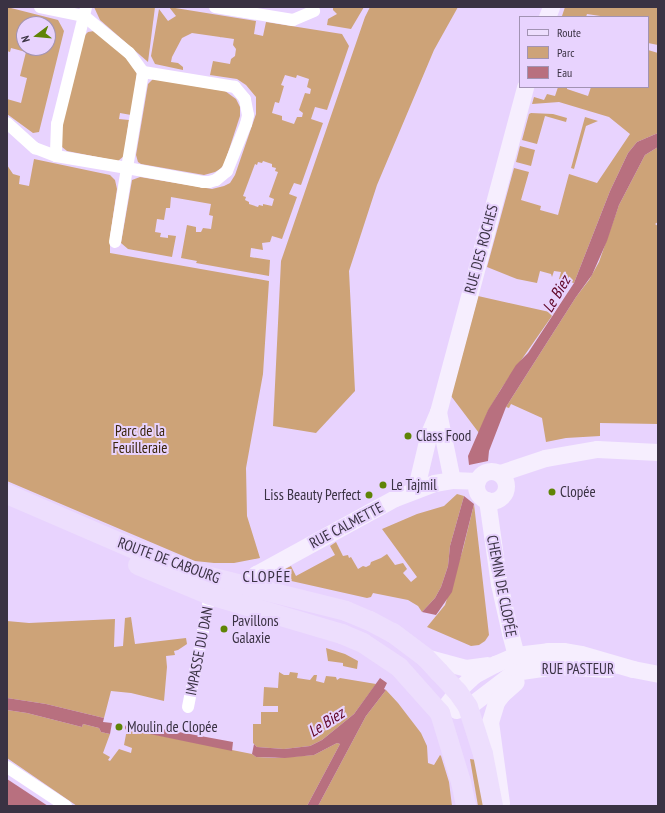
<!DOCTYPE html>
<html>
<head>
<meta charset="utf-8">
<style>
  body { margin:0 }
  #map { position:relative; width:665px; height:813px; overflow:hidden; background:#e8d3fe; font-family:"PT Sans Narrow",sans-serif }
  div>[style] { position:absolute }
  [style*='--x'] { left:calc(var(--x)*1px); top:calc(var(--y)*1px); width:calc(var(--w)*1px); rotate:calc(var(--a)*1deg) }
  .green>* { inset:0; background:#cda378 }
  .water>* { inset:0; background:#b8707f }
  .stream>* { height:4.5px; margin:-2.25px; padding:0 2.25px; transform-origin:2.25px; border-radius:2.25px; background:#b8707f }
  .street>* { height:12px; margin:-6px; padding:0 6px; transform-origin:6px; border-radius:6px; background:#fff }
  .secondary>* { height:17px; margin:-8.5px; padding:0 8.5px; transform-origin:8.5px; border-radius:8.5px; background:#f6eefe }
  .secondary>.ring { margin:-8.5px; padding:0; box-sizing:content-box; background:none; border:17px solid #f6eefe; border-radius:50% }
  .primary>* { height:20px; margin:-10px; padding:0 10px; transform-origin:10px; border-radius:10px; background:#eddefd }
  .dots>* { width:11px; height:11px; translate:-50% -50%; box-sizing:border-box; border:2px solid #e8d3fe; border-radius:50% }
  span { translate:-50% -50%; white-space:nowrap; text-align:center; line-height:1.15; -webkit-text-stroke:4px #e8d3fe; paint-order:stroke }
  .street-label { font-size:15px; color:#3a3243 }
  .park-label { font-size:15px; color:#3a250c }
  .poi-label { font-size:15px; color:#3a3243 }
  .left { translate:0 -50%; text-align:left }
  .right { translate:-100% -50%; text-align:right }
  .water-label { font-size:16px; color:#5f0426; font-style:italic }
  .neighbourhood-label { font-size:16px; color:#3a3243; letter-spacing:1px }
  .frame { position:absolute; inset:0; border:8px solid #3a3243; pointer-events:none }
  .legend { position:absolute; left:519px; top:16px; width:130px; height:72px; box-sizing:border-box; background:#e8d3fe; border:1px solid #a293b3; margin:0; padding:5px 7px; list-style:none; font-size:12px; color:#3a3243 }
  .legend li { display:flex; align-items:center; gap:8px; height:20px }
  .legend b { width:20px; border:1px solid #a293b3 }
  .north { position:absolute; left:16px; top:16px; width:40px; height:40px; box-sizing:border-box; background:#e8d3fe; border:1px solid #a293b3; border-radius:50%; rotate:254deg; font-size:11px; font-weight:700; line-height:16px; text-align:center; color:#3a3243 }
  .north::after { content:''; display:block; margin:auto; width:14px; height:18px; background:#5f8406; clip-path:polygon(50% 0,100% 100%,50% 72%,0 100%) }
</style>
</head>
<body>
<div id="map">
  <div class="green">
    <i style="clip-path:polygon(evenodd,7px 7px,58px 20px,64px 31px,39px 132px,33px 133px,7px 114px,7px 99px,21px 103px,27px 78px,20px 76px,26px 52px,11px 48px,10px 52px,7px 51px,7px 7px,24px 24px,48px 24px,48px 48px,24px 48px,24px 24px)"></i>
    <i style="clip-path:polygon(94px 7px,155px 7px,148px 62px,100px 20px)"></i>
    <i style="clip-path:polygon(evenodd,169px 7px,256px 21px,254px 34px,263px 36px,266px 22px,342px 34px,349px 46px,327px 110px,315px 107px,311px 119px,323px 123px,301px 185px,294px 183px,289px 194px,297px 197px,282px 239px,272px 236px,270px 242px,262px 243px,263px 250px,251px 248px,250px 257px,270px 260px,269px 276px,196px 263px,197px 261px,181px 258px,187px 225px,196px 227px,196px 232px,201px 232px,203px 228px,211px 229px,213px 216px,209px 215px,211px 204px,171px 197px,170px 208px,166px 208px,164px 220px,157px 219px,155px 232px,161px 233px,160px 237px,168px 238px,168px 235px,176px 236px,172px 257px,128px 249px,121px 243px,132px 180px,140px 177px,212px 189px,224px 186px,230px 183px,235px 175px,256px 114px,256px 97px,246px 85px,237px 79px,210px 75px,213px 61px,230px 64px,231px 59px,235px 56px,236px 49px,233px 45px,234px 39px,192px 33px,182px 38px,172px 57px,171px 62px,178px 63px,183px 67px,183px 70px,155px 64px,151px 56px,159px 9px,168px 21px,176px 16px,169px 7px,285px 75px,296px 78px,297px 75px,309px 79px,307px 87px,311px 89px,310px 94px,305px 93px,299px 110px,303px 113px,302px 117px,297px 117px,294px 124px,282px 120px,282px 116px,272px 113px,275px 102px,279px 103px,284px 86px,281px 85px,285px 75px,169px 7px,263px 161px,272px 164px,272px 167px,276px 168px,275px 171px,278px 172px,269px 197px,274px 199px,272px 206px,263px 204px,263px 206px,259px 205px,258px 207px,249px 204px,249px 202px,245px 200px,246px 197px,243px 196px,255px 164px,257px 165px,258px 162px,262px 163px,263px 161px)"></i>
    <i style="clip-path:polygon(333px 7px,364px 7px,351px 29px,327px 25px,328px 19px,337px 14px,333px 10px)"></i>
    <i style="clip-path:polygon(370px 7px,458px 7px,434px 50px,377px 185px,349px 271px,355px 391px,316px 433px,273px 426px,281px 261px,365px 17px)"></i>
    <i style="clip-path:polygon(565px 7px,658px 7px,658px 45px,648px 43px,648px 17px,607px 17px,587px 14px,586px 17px,562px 16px)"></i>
    <i style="clip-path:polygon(94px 31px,127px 58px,137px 73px,131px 115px,120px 113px,119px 119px,129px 120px,124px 156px,118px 161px,67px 151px,62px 147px,59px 135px,84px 36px,88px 32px)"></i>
    <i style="clip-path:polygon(648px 50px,658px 53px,658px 133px,637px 142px,628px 153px,610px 191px,574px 283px,559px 279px,561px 272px,554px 271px,552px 277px,551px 274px,540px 271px,537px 283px,517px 279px,487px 267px,514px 168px,529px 172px,521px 200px,541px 206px,540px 210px,558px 215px,569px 174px,597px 183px,630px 134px,609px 117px,559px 102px,532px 104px,534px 97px,544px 100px,547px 94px,555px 96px,558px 87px,567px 87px,567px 89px,588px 96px,591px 87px,648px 87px)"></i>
    <i style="clip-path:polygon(153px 79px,225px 91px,236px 99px,240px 107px,240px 116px,224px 165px,220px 169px,215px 172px,204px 175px,141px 164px,138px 162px,136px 155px,148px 84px)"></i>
    <i style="clip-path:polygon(531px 113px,553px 114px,567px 118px,566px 122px,545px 116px,537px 144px,522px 140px,529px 114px)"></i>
    <i style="clip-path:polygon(585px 117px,598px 121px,586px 126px,574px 169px,571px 168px)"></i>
    <i style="clip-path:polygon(520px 146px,535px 150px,531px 166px,516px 162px)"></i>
    <i style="clip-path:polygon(658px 147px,658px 222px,655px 224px,658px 226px,658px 424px,600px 423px,600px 436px,566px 438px,546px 442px,542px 418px,511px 404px,509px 408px,506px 407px,576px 297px,589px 280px,599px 262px,619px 205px,645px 155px)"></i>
    <i style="clip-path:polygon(34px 159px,110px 175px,115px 180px,117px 189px,110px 237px,110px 253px,269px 281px,263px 374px,246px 468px,247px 516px,260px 558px,234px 563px,214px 563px,195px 561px,7px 481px,7px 165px,13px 174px,20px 176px,19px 184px,29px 186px)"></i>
    <i style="clip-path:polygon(478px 296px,554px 313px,501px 389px,488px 411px,479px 433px,451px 396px)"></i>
    <i style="clip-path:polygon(457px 494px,464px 496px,450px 546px,448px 566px,441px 587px,435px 598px,422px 612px,418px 606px,408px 600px,373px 593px,371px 597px,367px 598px,278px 578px,276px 576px,277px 573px,291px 566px,296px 576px,335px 555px,330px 546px,336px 542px,343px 556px,348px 555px,349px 558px,351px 557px,358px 569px,363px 566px,366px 567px,370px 565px,371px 562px,381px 558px,387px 554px,395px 565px,403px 563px,407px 569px,403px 573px,411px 582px,417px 577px,382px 529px,417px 514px,444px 506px)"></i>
    <i style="clip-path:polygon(474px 504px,489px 635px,485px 641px,479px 645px,471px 646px,427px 627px,445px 605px,463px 549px)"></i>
    <i style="clip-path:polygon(131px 617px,135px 644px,186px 638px,187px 644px,178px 650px,174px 651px,175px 655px,166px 656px,167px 667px,164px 701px,131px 693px,111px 691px,104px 718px,46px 704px,7px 698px,7px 621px,29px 623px,115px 619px,114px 647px,123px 646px,125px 618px)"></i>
    <i style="clip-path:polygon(326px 648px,345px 654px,358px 661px,357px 669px,343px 666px,343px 663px,328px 661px)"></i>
    <i style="clip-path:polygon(279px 672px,284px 675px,289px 675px,290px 672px,298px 673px,297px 678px,310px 680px,314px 675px,317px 675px,316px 681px,324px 683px,326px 676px,336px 677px,337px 680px,340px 678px,376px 684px,354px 714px,322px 740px,310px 746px,284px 749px,257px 747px,253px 743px,253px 724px,261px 724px,261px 712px,278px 712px,278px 706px,263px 706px,264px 687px,278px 688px)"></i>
    <i style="clip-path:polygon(386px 690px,398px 703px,421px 733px,427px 746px,428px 763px,434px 765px,440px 755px,441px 756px,449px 782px,452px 806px,318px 806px,366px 716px)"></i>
    <i style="clip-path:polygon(7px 710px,27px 713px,82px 727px,83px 724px,99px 728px,101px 732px,110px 734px,103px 753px,110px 757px,108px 760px,110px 761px,119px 749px,131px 753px,132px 748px,124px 745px,127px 729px,252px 754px,256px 757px,275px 758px,314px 755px,337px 743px,340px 744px,307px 806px,77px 806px,7px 758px)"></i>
    <i style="clip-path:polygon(470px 759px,477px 760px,485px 806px,478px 806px)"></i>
  </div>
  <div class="water">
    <i style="clip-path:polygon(658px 133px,658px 147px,645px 155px,619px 205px,607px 241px,592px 275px,576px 297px,506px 407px,489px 451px,488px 461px,469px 465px,468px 456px,488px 410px,516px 365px,528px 353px,574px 283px,610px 191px,628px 153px,637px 142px)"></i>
    <i style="clip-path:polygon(464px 496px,474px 504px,452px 592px,436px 615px,422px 612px,435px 598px,441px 587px,448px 566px,450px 546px)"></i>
    <i style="clip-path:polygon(380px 678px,387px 683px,384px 689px,386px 690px,366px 716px,318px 806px,307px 806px,340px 744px,337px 743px,314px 755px,285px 758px,256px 757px,252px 754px,254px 744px,257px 747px,284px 749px,310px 746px,322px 740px,354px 714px)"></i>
    <i style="clip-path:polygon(7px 698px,46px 704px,104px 718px,103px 722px,112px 723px,110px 734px,101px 732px,99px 728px,83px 724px,82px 727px,27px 713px,7px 710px)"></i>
    <i style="clip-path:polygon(141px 725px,233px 742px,232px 751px,140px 732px)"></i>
    <i style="clip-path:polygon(7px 779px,48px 806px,7px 806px)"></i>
  </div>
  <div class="stream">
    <i style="--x:127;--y:727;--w:19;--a:6"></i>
  </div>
  <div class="street">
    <i style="--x:40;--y:7;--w:45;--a:11.6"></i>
    <i style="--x:84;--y:16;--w:9;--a:-77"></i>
    <i style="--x:215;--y:7;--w:79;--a:9.5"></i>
    <i style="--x:293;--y:20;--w:23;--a:-23"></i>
    <i style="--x:7;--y:123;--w:38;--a:42"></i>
    <i style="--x:35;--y:148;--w:22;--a:21"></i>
    <i style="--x:115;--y:242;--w:75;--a:-80.8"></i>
    <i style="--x:127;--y:168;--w:97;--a:-80.5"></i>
    <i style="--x:143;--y:72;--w:24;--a:-126"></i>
    <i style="--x:129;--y:53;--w:58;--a:-140.6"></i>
    <i style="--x:84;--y:16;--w:111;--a:104"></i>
    <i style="--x:57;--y:124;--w:32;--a:92"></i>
    <i style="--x:56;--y:156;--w:72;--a:9.6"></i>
    <i style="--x:127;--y:168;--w:77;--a:10.4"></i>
    <i style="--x:203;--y:182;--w:6;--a:0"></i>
    <i style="--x:209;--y:182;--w:7;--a:-16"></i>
    <i style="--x:216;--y:180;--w:14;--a:-39"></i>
    <i style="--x:227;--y:171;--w:51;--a:-68"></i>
    <i style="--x:246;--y:124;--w:9;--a:-77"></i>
    <i style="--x:248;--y:115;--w:16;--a:-101"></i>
    <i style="--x:245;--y:99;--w:16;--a:-130"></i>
    <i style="--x:235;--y:87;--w:93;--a:-170.7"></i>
    <i style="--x:188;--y:707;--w:114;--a:-78.9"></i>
    <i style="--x:7;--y:767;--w:71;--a:33.5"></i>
  </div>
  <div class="secondary">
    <i style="--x:547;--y:17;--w:11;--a:-68"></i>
    <i style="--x:438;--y:412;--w:69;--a:78.4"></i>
    <i class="ring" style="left:476px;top:471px;width:13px;height:13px"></i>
    <i style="--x:500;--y:473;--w:47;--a:-18.4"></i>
    <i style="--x:545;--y:458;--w:53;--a:-9.8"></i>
    <i style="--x:597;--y:449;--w:61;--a:2.8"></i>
    <i style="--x:420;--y:487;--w:8;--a:-104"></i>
    <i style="--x:418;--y:479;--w:47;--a:-76.6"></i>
    <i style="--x:429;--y:433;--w:23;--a:-67"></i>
    <i style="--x:438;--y:412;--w:336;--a:-75"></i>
    <i style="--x:487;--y:500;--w:85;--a:81.9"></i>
    <i style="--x:499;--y:584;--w:50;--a:77.3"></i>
    <i style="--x:510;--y:633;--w:23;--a:75"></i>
    <i style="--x:516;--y:655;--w:13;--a:61"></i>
    <i style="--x:249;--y:587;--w:15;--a:-62"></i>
    <i style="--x:256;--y:574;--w:158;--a:-28.7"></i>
    <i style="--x:395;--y:498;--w:42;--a:-21"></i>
    <i style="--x:434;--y:483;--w:18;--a:-9"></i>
    <i style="--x:452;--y:480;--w:25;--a:2"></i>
    <i style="--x:425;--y:657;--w:42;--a:15"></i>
    <i style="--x:466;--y:668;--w:21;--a:-8"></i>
    <i style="--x:456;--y:710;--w:12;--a:-14"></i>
    <i style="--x:468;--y:707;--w:58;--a:-37.3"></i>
    <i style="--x:514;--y:672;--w:42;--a:-8.1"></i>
    <i style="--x:556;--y:666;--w:53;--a:3.2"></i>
    <i style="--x:440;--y:713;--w:28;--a:-52"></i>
    <i style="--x:457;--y:691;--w:23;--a:-43"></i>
    <i style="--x:474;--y:675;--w:24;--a:-28"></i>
    <i style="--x:495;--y:664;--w:23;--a:-23"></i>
    <i style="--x:516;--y:655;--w:32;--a:-7"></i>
    <i style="--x:548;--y:651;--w:15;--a:0"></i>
    <i style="--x:563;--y:651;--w:18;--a:9"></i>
    <i style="--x:581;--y:654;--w:54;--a:16.1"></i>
    <i style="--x:633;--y:669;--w:25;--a:11"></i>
    <i style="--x:501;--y:803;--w:82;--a:-97.7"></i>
    <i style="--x:490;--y:722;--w:21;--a:-73"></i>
    <i style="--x:496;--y:702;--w:10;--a:-53"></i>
    <i style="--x:502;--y:694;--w:18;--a:-41"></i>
  </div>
  <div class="primary">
    <i style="--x:7;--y:494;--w:161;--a:23.4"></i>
    <i style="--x:155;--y:558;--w:50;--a:19.9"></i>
    <i style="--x:202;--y:575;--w:148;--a:14"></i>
    <i style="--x:346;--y:611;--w:26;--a:23"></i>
    <i style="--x:370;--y:621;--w:26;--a:28"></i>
    <i style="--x:393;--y:633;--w:40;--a:37"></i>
    <i style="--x:425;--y:657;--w:21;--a:47"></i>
    <i style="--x:439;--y:672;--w:26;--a:47"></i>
    <i style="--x:457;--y:691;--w:19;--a:55"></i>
    <i style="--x:468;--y:707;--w:49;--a:72.3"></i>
    <i style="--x:483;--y:754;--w:53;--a:79.1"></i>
    <i style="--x:138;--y:565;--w:78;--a:22.6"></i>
    <i style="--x:210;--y:595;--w:138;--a:16.5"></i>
    <i style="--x:342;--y:634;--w:23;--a:23"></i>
    <i style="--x:363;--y:643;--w:43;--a:33.7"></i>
    <i style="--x:399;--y:667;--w:62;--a:48.3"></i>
    <i style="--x:440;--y:713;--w:72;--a:73.1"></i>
    <i style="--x:461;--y:782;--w:25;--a:78"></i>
  </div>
  <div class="dots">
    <i style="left:408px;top:436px;background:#5f8406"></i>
    <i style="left:383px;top:485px;background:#5f8406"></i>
    <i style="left:552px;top:492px;background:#5f8406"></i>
    <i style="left:369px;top:495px;background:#5f8406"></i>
    <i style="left:224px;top:629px;background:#5f8406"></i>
    <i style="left:119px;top:727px;background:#5f8406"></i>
  </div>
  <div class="street-label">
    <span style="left:481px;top:249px;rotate:-75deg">RUE DES ROCHES</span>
    <span style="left:346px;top:525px;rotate:-28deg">RUE CALMETTE</span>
    <span style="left:169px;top:560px;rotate:20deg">ROUTE DE CABOURG</span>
    <span style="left:502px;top:586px;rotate:79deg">CHEMIN DE CLOPÉE</span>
    <span style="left:199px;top:651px;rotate:-79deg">IMPASSE DU DAN</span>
    <span style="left:578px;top:669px">RUE PASTEUR</span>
  </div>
  <div class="park-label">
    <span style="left:140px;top:439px">Parc de la<br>Feuilleraie</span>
  </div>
  <div class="poi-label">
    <span class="left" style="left:416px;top:436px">Class Food</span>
    <span class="left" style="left:391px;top:485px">Le Tajmil</span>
    <span class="left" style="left:560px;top:492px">Clopée</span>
    <span class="right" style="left:361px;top:495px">Liss Beauty Perfect</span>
    <span class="left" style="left:232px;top:629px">Pavillons<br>Galaxie</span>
    <span class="left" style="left:127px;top:727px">Moulin de Clopée</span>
  </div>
  <div class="water-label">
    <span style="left:556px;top:294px;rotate:-60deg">Le Biez</span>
    <span style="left:326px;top:722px;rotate:-33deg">Le Biez</span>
  </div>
  <div class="neighbourhood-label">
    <span style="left:267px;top:576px">CLOPÉE</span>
  </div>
  <div class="frame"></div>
  <ul class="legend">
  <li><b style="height:5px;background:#eddefd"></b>Route</li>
  <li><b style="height:11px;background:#cda378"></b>Parc</li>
  <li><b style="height:11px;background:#b8707f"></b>Eau</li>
  </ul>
  <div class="north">N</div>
</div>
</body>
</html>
